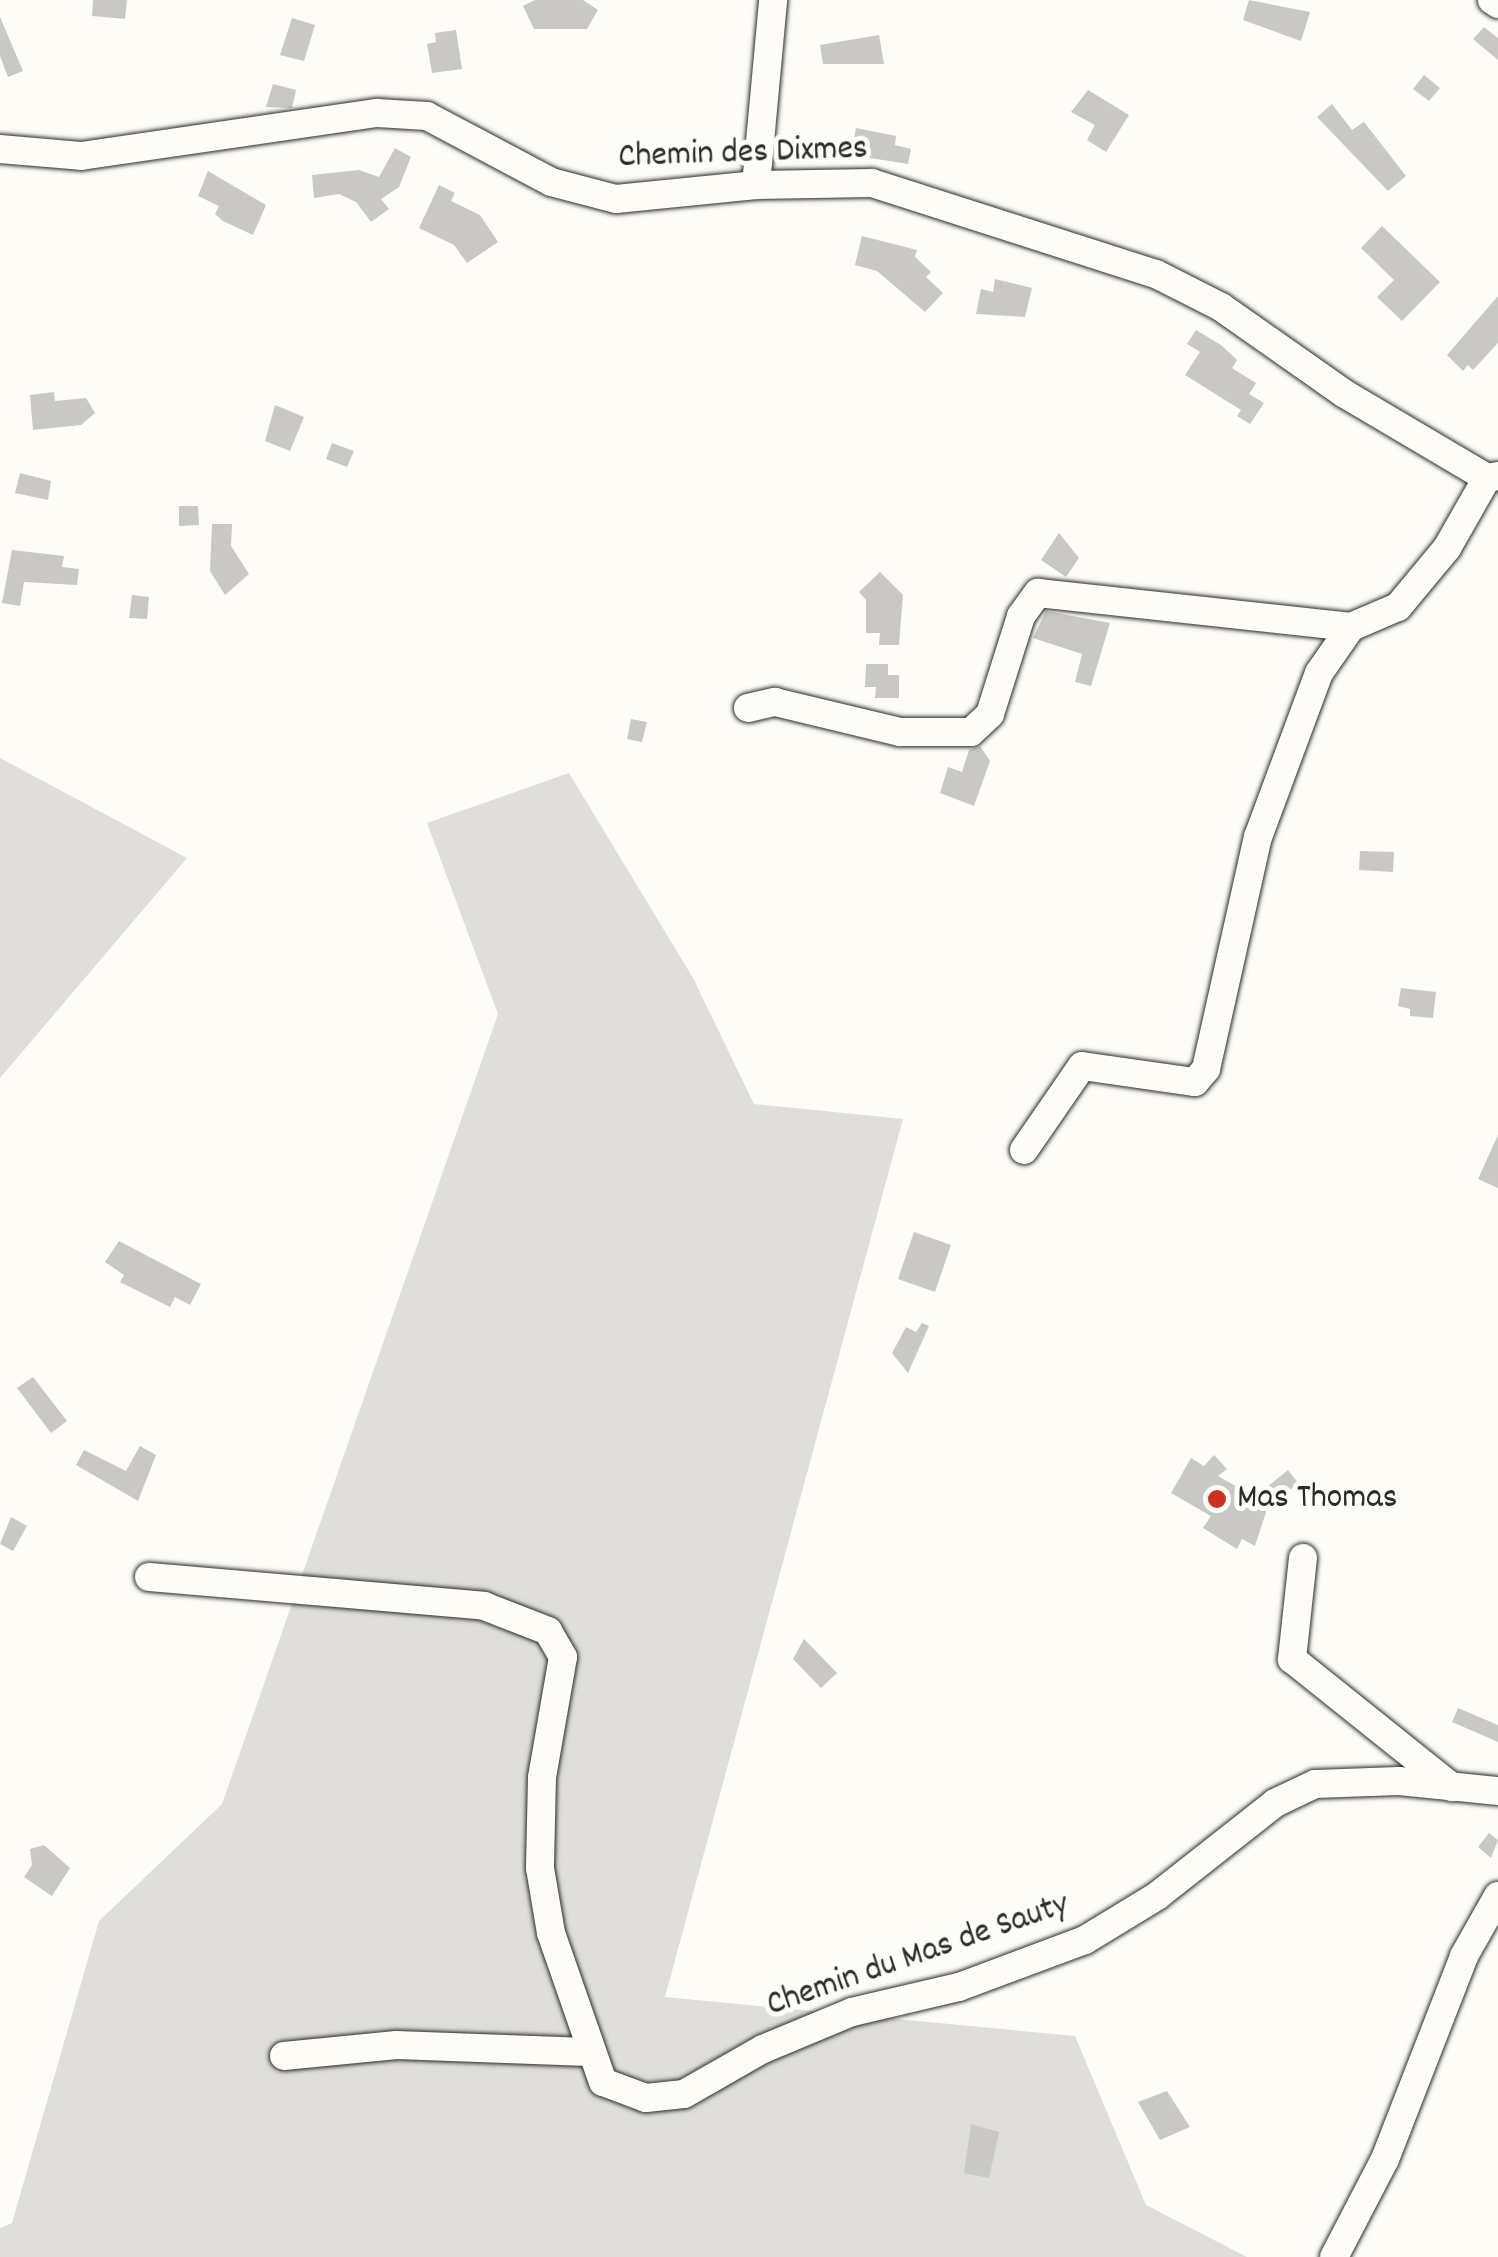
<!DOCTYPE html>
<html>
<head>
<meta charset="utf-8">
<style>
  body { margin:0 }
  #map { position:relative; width:1498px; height:2257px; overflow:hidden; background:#fdfcf7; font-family:Dekko,sans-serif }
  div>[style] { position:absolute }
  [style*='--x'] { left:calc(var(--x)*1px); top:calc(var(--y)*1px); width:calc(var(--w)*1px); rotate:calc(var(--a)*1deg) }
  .green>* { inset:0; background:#dfdeda }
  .building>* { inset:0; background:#c9c8c4 }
  .roads { filter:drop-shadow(0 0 2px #2b2b2b) drop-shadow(0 0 2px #2b2b2b) }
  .minor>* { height:28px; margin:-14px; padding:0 14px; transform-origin:14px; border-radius:14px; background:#fdfcf7 }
  .dots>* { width:28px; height:28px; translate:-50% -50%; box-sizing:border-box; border:5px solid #fdfcf7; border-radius:50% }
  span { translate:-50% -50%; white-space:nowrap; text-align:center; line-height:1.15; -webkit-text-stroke:10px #fdfcf7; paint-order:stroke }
  .street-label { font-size:35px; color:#2b2b2b }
  .poi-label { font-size:35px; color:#2b2b2b }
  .left { translate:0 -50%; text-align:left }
</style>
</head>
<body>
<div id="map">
  <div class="green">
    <i style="clip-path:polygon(0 758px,187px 858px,0 1078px)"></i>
    <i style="clip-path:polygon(569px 773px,693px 978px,754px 1104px,903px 1119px,665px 1997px,1075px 2036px,1146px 2205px,1247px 2257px,0 2257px,0 2228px,12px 2223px,99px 1921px,222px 1804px,498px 1014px,427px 823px)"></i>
  </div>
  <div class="building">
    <i style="clip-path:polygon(93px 0,127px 0,125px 19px,92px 16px)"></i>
    <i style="clip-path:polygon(535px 0,583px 0,598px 10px,587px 29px,534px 29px,523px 6px)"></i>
    <i style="clip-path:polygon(1249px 0,1310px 12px,1301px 41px,1243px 20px)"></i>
    <i style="clip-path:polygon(0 17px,23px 71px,8px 77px,0 56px)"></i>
    <i style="clip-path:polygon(292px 18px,315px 25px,304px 61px,280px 55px)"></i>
    <i style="clip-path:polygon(1484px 27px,1498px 38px,1498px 60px,1473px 39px)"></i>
    <i style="clip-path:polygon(456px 30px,462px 69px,432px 73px,427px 44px,436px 42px,435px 33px)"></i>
    <i style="clip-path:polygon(879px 35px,884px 64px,823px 64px,820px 45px)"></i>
    <i style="clip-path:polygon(1424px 75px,1440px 88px,1429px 101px,1413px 89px)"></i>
    <i style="clip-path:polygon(273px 84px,296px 90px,292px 108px,266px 107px)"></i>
    <i style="clip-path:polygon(1088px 90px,1129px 115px,1106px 152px,1087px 140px,1095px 125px,1071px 112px)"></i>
    <i style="clip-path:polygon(1332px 104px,1352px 130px,1364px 122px,1406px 176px,1388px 191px,1317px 117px)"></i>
    <i style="clip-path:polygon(856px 128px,896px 136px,895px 145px,911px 149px,908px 164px,851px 155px)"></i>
    <i style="clip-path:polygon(395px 148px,411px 157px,399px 187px,381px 199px,389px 209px,371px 222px,356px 202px,339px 194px,314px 198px,312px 175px,359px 170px,379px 177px)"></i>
    <i style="clip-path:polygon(208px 171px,266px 205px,253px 235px,223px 221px,215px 214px,219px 206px,198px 196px)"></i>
    <i style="clip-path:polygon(439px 185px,455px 193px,451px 201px,480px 215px,498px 242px,467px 263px,454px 245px,419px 228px)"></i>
    <i style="clip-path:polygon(1382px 226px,1440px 282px,1402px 321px,1377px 297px,1394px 280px,1361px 248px)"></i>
    <i style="clip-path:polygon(862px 236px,917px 250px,915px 257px,931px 272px,926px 277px,943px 293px,925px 312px,877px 271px,855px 265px)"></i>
    <i style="clip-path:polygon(995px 279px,1032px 288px,1025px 317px,976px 314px,981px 289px,993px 292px)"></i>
    <i style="clip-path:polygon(1498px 296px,1498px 343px,1473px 370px,1468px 365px,1463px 371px,1447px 355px)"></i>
    <i style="clip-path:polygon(1196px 330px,1221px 345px,1237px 360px,1232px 368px,1256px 383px,1249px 394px,1264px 403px,1250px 424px,1237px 416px,1241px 410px,1185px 375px,1200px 352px,1187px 344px)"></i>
    <i style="clip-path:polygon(54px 392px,55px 401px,86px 398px,95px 413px,81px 425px,33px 430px,30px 395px)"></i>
    <i style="clip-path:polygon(275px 405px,304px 417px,290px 451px,265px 441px)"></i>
    <i style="clip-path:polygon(332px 443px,354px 451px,347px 467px,326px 459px)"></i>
    <i style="clip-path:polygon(20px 473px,51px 481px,48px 500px,15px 493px)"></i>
    <i style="clip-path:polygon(179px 506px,198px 506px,199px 525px,179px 526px)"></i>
    <i style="clip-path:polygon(212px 524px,232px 524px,231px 546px,249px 574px,225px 595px,210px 571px)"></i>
    <i style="clip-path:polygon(1059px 533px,1079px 558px,1066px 577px,1041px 560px)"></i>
    <i style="clip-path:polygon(12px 550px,64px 556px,62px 567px,79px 569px,77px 585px,24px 582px,20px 606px,2px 603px)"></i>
    <i style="clip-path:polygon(880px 572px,903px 595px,899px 645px,879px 645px,880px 633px,866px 633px,866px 600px,859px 592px)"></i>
    <i style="clip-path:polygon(132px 595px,149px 597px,147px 619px,129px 618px)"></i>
    <i style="clip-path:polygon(1046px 611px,1110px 623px,1091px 686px,1075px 682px,1082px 654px,1033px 638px)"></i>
    <i style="clip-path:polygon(866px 664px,888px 664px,888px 675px,899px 675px,899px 698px,875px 698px,876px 687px,865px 687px)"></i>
    <i style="clip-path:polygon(631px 719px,647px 722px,642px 742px,627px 739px)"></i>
    <i style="clip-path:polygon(980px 746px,990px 761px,974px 806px,940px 793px,948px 767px,962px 772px,969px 750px)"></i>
    <i style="clip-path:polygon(1360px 851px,1394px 852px,1393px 872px,1359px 870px)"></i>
    <i style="clip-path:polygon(1401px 988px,1436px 992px,1433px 1018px,1410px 1016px,1410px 1009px,1398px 1006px)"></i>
    <i style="clip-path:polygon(1498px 1135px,1498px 1188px,1478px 1179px)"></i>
    <i style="clip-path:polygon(914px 1232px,951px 1245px,935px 1292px,898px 1279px)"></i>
    <i style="clip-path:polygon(119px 1241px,201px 1284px,190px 1305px,175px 1297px,170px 1307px,120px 1282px,124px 1275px,105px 1262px)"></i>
    <i style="clip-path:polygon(922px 1323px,929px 1326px,908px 1373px,892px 1353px,906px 1327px,916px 1332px)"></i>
    <i style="clip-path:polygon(33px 1377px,67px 1421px,51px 1433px,17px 1388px)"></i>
    <i style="clip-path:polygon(140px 1446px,156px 1455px,138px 1501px,76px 1465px,84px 1450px,126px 1471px)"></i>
    <i style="clip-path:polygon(1214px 1455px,1227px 1469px,1218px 1476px,1255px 1497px,1288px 1470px,1298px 1483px,1267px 1509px,1255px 1546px,1242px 1539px,1237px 1549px,1203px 1528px,1211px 1516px,1171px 1493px,1191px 1458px,1204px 1466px)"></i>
    <i style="clip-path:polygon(11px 1517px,27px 1526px,13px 1551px,0 1544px)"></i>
    <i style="clip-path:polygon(804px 1639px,837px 1673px,821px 1688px,793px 1659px)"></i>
    <i style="clip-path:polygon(1458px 1708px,1498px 1725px,1498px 1742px,1452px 1722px)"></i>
    <i style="clip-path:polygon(1489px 1833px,1498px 1840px,1491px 1858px,1478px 1847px)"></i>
    <i style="clip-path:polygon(44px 1845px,70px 1868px,52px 1896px,24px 1877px,32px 1865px,30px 1849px)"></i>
    <i style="clip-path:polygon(1167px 2091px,1190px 2127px,1160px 2140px,1138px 2102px)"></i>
    <i style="clip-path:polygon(971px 2124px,999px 2132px,989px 2178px,964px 2173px)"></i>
  </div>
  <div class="roads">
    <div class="minor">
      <i style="--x:1492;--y:0;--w:7;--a:34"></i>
      <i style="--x:0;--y:149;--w:81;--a:4.9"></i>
      <i style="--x:81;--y:156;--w:299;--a:-8.3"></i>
      <i style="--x:377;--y:113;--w:50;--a:3.4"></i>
      <i style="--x:427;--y:116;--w:140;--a:28"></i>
      <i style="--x:551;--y:182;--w:67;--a:14.7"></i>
      <i style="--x:616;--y:199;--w:141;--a:-5.7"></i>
      <i style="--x:756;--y:185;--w:116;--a:-1"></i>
      <i style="--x:872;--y:183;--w:298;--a:17.8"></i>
      <i style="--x:1156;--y:274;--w:73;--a:26.9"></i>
      <i style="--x:1221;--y:307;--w:151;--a:35.1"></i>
      <i style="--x:1345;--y:394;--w:165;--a:30.6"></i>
      <i style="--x:1487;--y:478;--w:11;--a:-10"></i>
      <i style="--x:756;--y:185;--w:186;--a:-84.7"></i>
      <i style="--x:748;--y:708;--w:28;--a:-13"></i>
      <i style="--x:775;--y:702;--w:129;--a:13.5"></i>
      <i style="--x:900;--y:732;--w:71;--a:0"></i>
      <i style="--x:971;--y:732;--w:26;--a:-43"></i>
      <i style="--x:990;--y:714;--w:103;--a:-72.4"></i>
      <i style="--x:1021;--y:616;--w:29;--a:-54"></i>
      <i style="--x:1038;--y:593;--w:315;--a:6.2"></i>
      <i style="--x:1351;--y:627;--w:51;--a:-23.1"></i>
      <i style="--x:1398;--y:607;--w:77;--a:-50.3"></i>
      <i style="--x:1447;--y:548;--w:81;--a:-60.3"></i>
      <i style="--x:1024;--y:1150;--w:102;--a:-55.4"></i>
      <i style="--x:1082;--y:1066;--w:114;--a:8.1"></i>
      <i style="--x:1195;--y:1082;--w:17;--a:-50"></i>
      <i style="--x:1206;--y:1069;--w:238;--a:-77.4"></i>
      <i style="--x:1258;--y:837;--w:175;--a:-69.6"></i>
      <i style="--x:1319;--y:673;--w:56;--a:-55.2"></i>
      <i style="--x:1303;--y:1558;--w:102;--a:96.2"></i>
      <i style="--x:1292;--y:1659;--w:205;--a:38.7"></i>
      <i style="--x:149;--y:1577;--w:336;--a:4.9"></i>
      <i style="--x:484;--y:1606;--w:69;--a:21.3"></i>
      <i style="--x:548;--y:1631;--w:30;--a:60"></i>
      <i style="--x:563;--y:1657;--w:122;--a:99.9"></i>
      <i style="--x:542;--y:1777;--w:91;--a:91.3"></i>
      <i style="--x:540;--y:1868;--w:66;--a:80.4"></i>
      <i style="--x:551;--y:1933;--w:158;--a:70.8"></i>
      <i style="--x:603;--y:2082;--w:46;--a:20.4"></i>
      <i style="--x:646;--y:2098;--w:38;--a:-6"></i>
      <i style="--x:684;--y:2094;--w:91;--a:-29.7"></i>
      <i style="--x:763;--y:2049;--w:96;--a:-22.6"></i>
      <i style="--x:852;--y:2012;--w:110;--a:-13.2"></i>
      <i style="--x:959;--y:1987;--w:134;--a:-20.5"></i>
      <i style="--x:1085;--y:1940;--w:84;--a:-31.4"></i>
      <i style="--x:1157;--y:1896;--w:150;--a:-38.2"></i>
      <i style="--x:1275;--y:1803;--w:44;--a:-25.4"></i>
      <i style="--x:1315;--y:1784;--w:84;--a:-2"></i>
      <i style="--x:1399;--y:1781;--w:100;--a:5.8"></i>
      <i style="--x:284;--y:2056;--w:113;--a:-5.6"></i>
      <i style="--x:396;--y:2045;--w:192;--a:2.1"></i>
      <i style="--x:1334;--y:2257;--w:110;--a:-62.5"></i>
      <i style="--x:1385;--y:2159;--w:218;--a:-68.7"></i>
      <i style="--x:1464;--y:1956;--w:69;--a:-60.5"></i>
    </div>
  </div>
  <div class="dots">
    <i style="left:1217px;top:1499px;background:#c8321e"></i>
  </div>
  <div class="street-label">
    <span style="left:743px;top:154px;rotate:-2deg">Chemin des Dixmes</span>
    <span style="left:918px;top:1956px;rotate:-19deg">Chemin du Mas de Sauty</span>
  </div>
  <div class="poi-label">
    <span class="left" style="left:1237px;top:1499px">Mas Thomas</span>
  </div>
</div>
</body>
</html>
